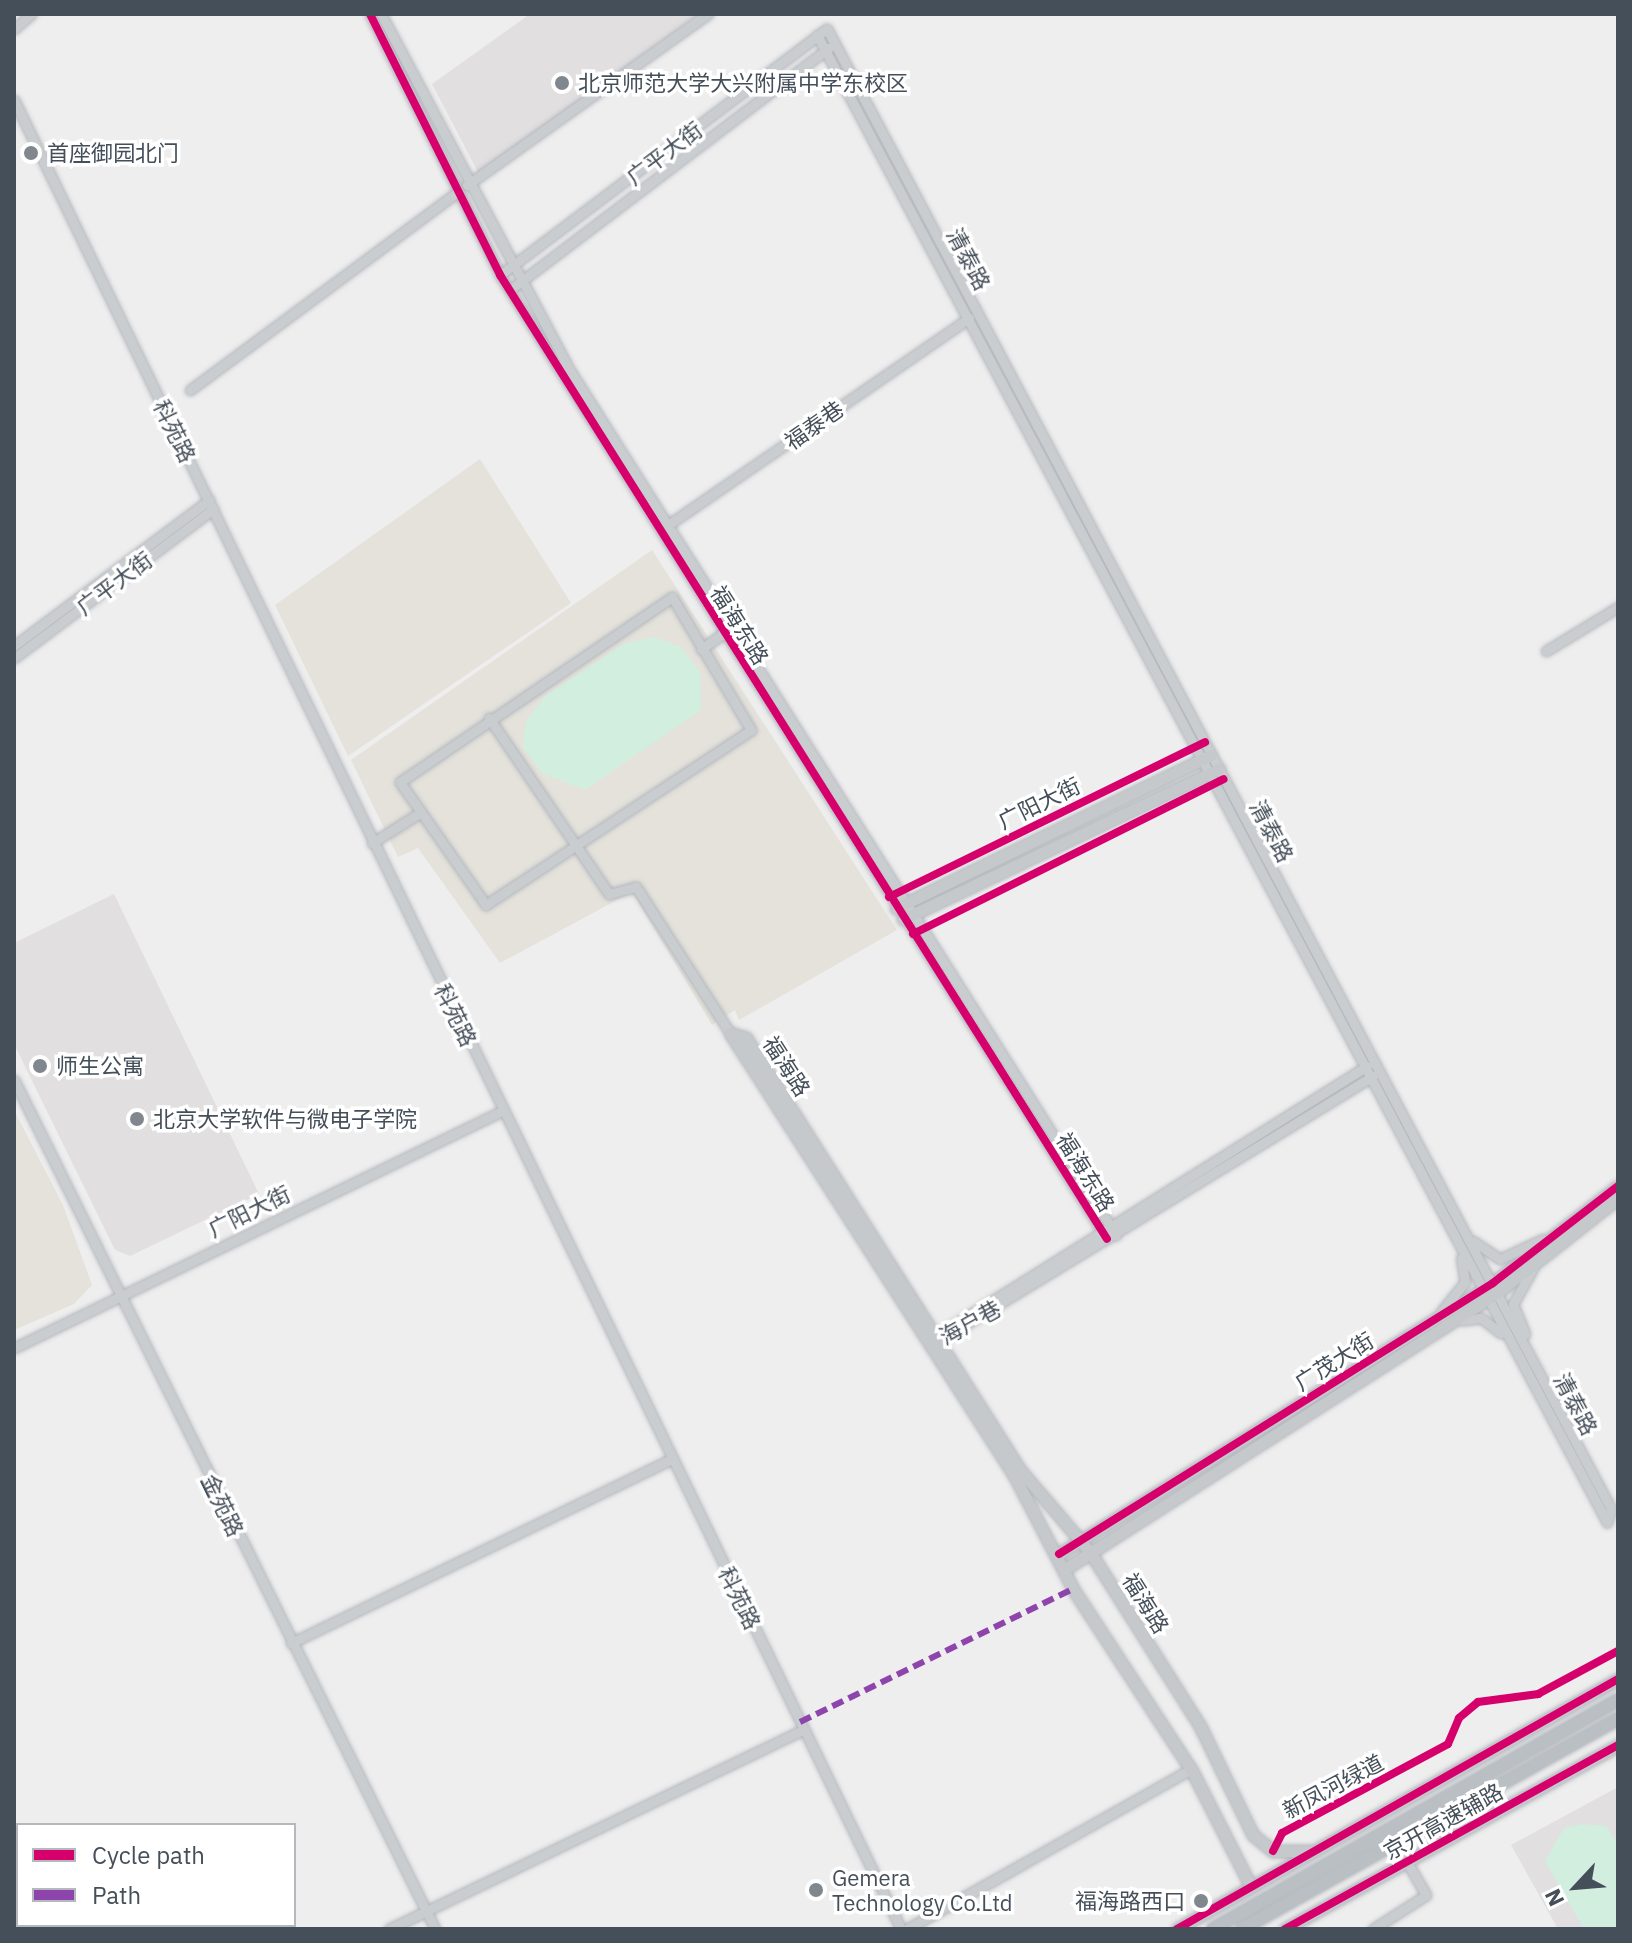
<!DOCTYPE html>
<html>
<head>
<meta charset="utf-8">
<style>
  body { margin:0 }
  #map { position:relative; width:1632px; height:1943px; overflow:hidden; background:#efeeee; font-family:"IBM Plex Sans","Noto Sans SC",sans-serif }
  div>[style] { position:absolute }
  [style*='--x'] { left:calc(var(--x)*1px); top:calc(var(--y)*1px); width:calc(var(--w)*1px); rotate:calc(var(--a)*1deg) }
  .commercial>* { inset:0; background:#e4e2db }
  .education>* { inset:0; background:#e1dfe0 }
  .green>* { inset:0; background:#d2eedf }
  .roads { filter:drop-shadow(0 0 2px #b3b7be) drop-shadow(0 0 2px #b3b7be) }
  .minor>* { height:9px; margin:-4.5px; padding:0 4.5px; transform-origin:4.5px; border-radius:4.5px; background:#cacdcf }
  .major>* { height:11px; margin:-5.5px; padding:0 5.5px; transform-origin:5.5px; border-radius:5.5px; background:#c5c9cc }
  .highway>* { height:12px; margin:-6px; padding:0 6px; transform-origin:6px; border-radius:6px; background:#babfc4 }
  .quiet>* { height:6px; margin-top:-3px; transform-origin:0; background:repeating-linear-gradient(90deg,#8e44ad 0 12px,transparent 0 18px) }
  .cycleway>* { height:8px; margin:-4px; padding:0 4px; transform-origin:4px; border-radius:4px; background:#d6006c }
  .dots>* { width:22px; height:22px; translate:-50% -50%; box-sizing:border-box; border:4px solid #fff; border-radius:50% }
  span { translate:-50% -50%; white-space:nowrap; text-align:center; line-height:1.15; -webkit-text-stroke:7px #fff; paint-order:stroke }
  .poi-label { font-size:22px; color:#454f5a }
  .left { translate:0 -50%; text-align:left }
  .right { translate:-100% -50%; text-align:right }
  .street-label { font-size:22px; color:#454f5a }
  .frame { position:absolute; inset:0; border:16px solid #454f5a; pointer-events:none }
  .legend { position:absolute; left:16px; top:1823px; width:280px; height:104px; box-sizing:border-box; background:#fff; border:2px solid #b5b9bd; margin:0; padding:10px 14px; list-style:none; font-size:24px; color:#454f5a }
  .legend li { display:flex; align-items:center; gap:16px; height:40px }
  .legend b { width:40px; border:2px solid #b5b9bd }
  .north { position:absolute; left:1536px; top:1847px; width:80px; height:80px; -webkit-text-stroke:6px #fff; paint-order:stroke; rotate:244deg; font-size:22px; font-weight:700; line-height:32px; text-align:center; color:#454f5a }
  .north::after { content:''; display:block; margin:auto; width:28px; height:36px; background:#454f5a; clip-path:polygon(50% 0,100% 100%,50% 72%,0 100%) }
</style>
</head>
<body>
<div id="map">
  <div class="commercial">
    <i style="clip-path:polygon(480px 459px,571px 603px,348px 756px,275px 605px)"></i>
    <i style="clip-path:polygon(652px 550px,897px 930px,739px 1020px,735px 1010px,712px 1025px,632px 892px,500px 963px,418px 848px,398px 857px,351px 760px)"></i>
    <i style="clip-path:polygon(14px 1110px,63px 1205px,92px 1285px,74px 1304px,14px 1330px)"></i>
  </div>
  <div class="education">
    <i style="clip-path:polygon(530px 14px,699px 14px,479px 174px,432px 84px)"></i>
    <i style="clip-path:polygon(114px 894px,259px 1194px,130px 1256px,115px 1250px,14px 1044px,14px 943px)"></i>
    <i style="clip-path:polygon(1618px 1787px,1618px 1929px,1558px 1929px,1511px 1845px)"></i>
  </div>
  <div class="green">
    <i style="clip-path:polygon(654px 637px,681px 647px,700px 672px,701px 710px,585px 790px,542px 773px,523px 747px,526px 721px,544px 697px,625px 643px)"></i>
    <i style="clip-path:polygon(1583px 1824px,1606px 1826px,1618px 1844px,1618px 1929px,1584px 1929px,1545px 1861px,1564px 1828px)"></i>
  </div>
  <div class="roads">
    <div class="minor">
      <i style="--x:370;--y:14;--w:292;--a:63.5"></i>
      <i style="--x:500;--y:275;--w:1139;--a:57.8"></i>
      <i style="--x:381;--y:14;--w:398;--a:62.1"></i>
      <i style="--x:567;--y:366;--w:1028;--a:57.72"></i>
      <i style="--x:14;--y:29;--w:23;--a:-41"></i>
      <i style="--x:817;--y:35;--w:1684;--a:62.02"></i>
      <i style="--x:14;--y:100;--w:2033;--a:64.13"></i>
      <i style="--x:467;--y:185;--w:296;--a:-35.4"></i>
      <i style="--x:500;--y:275;--w:409;--a:-37"></i>
      <i style="--x:827;--y:29;--w:1675;--a:62.09"></i>
      <i style="--x:1611;--y:1509;--w:14;--a:107"></i>
      <i style="--x:515;--y:286;--w:394;--a:-37.2"></i>
      <i style="--x:190;--y:390;--w:333;--a:-36.5"></i>
      <i style="--x:665;--y:527;--w:369;--a:-34.5"></i>
      <i style="--x:672;--y:597;--w:155;--a:59.3"></i>
      <i style="--x:751;--y:730;--w:318;--a:146.6"></i>
      <i style="--x:486;--y:905;--w:150;--a:-125"></i>
      <i style="--x:400;--y:782;--w:329;--a:-34.2"></i>
      <i style="--x:14;--y:646;--w:244;--a:-36.8"></i>
      <i style="--x:701;--y:649;--w:28;--a:-35"></i>
      <i style="--x:1546;--y:651;--w:84;--a:-31.4"></i>
      <i style="--x:14;--y:658;--w:249;--a:-36.8"></i>
      <i style="--x:489;--y:718;--w:213;--a:55.7"></i>
      <i style="--x:609;--y:894;--w:28;--a:-15"></i>
      <i style="--x:636;--y:887;--w:174;--a:57.2"></i>
      <i style="--x:372;--y:843;--w:58;--a:-32.3"></i>
      <i style="--x:14;--y:1080;--w:948;--a:63.62"></i>
      <i style="--x:1473;--y:1241;--w:32;--a:34"></i>
      <i style="--x:1500;--y:1259;--w:47;--a:-24.9"></i>
      <i style="--x:1440;--y:1313;--w:40;--a:-51"></i>
      <i style="--x:1465;--y:1282;--w:24;--a:-99"></i>
      <i style="--x:1462;--y:1320;--w:19;--a:-6"></i>
      <i style="--x:1481;--y:1318;--w:25;--a:37"></i>
      <i style="--x:1525;--y:1334;--w:32;--a:-112"></i>
      <i style="--x:1513;--y:1304;--w:41;--a:-60.9"></i>
      <i style="--x:933;--y:1338;--w:512;--a:-32.08"></i>
      <i style="--x:935;--y:1343;--w:513;--a:-31.37"></i>
      <i style="--x:14;--y:1348;--w:543;--a:-25.9"></i>
      <i style="--x:291;--y:1643;--w:423;--a:-25.8"></i>
      <i style="--x:389;--y:1929;--w:461;--a:-25.7"></i>
      <i style="--x:907;--y:1929;--w:326;--a:-29.4"></i>
      <i style="--x:1373;--y:1929;--w:63;--a:-32.7"></i>
      <i style="--x:1426;--y:1895;--w:38;--a:-120"></i>
    </div>
    <div class="major">
      <i style="--x:896;--y:908;--w:350;--a:-25.9"></i>
      <i style="--x:903;--y:919;--w:350;--a:-25.4"></i>
      <i style="--x:730;--y:1033;--w:17;--a:17"></i>
      <i style="--x:746;--y:1038;--w:512;--a:57.61"></i>
      <i style="--x:1020;--y:1470;--w:108;--a:49.5"></i>
      <i style="--x:1090;--y:1552;--w:206;--a:57.7"></i>
      <i style="--x:1200;--y:1726;--w:121;--a:64.1"></i>
      <i style="--x:1253;--y:1835;--w:26;--a:39"></i>
      <i style="--x:1273;--y:1851;--w:38;--a:0"></i>
      <i style="--x:730;--y:1033;--w:525;--a:57.28"></i>
      <i style="--x:1014;--y:1475;--w:128;--a:62.6"></i>
      <i style="--x:1073;--y:1589;--w:215;--a:56.8"></i>
      <i style="--x:1191;--y:1769;--w:130;--a:63"></i>
      <i style="--x:1059;--y:1554;--w:512;--a:-31.98"></i>
      <i style="--x:1493;--y:1283;--w:158;--a:-37.8"></i>
      <i style="--x:1065;--y:1569;--w:513;--a:-32.57"></i>
      <i style="--x:1497;--y:1293;--w:154;--a:-38.1"></i>
      <i style="--x:1177;--y:1929;--w:507;--a:-29.55"></i>
      <i style="--x:1285;--y:1929;--w:380;--a:-28.9"></i>
    </div>
    <div class="highway">
      <i style="--x:1213;--y:1929;--w:465;--a:-29.5"></i>
      <i style="--x:1242;--y:1929;--w:431;--a:-29.2"></i>
    </div>
  </div>
  <div class="quiet">
    <i style="--x:800;--y:1722;--w:304;--a:-26"></i>
  </div>
  <div class="cycleway">
    <i style="--x:370;--y:14;--w:292;--a:63.5"></i>
    <i style="--x:500;--y:275;--w:1139;--a:57.8"></i>
    <i style="--x:889;--y:897;--w:352;--a:-26.1"></i>
    <i style="--x:913;--y:934;--w:347;--a:-26.5"></i>
    <i style="--x:1059;--y:1554;--w:512;--a:-31.98"></i>
    <i style="--x:1493;--y:1283;--w:158;--a:-37.8"></i>
    <i style="--x:1273;--y:1851;--w:20;--a:-63"></i>
    <i style="--x:1282;--y:1833;--w:188;--a:-28.2"></i>
    <i style="--x:1448;--y:1744;--w:28;--a:-67"></i>
    <i style="--x:1459;--y:1718;--w:25;--a:-40"></i>
    <i style="--x:1478;--y:1702;--w:61;--a:-7.6"></i>
    <i style="--x:1538;--y:1694;--w:91;--a:-28.3"></i>
    <i style="--x:1177;--y:1929;--w:507;--a:-29.55"></i>
    <i style="--x:1285;--y:1929;--w:380;--a:-28.9"></i>
  </div>
  <div class="dots">
    <i style="left:562px;top:83px;background:#80878e"></i>
    <i style="left:31px;top:153px;background:#80878e"></i>
    <i style="left:40px;top:1066px;background:#80878e"></i>
    <i style="left:137px;top:1119px;background:#80878e"></i>
    <i style="left:816px;top:1890px;background:#80878e"></i>
    <i style="left:1201px;top:1901px;background:#80878e"></i>
  </div>
  <div class="poi-label">
    <span class="left" style="left:578px;top:83px">北京师范大学大兴附属中学东校区</span>
    <span class="left" style="left:47px;top:153px">首座御园北门</span>
    <span class="left" style="left:56px;top:1066px">师生公寓</span>
    <span class="left" style="left:153px;top:1119px">北京大学软件与微电子学院</span>
    <span class="left" style="left:832px;top:1890px">Gemera<br>Technology Co.Ltd</span>
    <span class="right" style="left:1185px;top:1901px">福海路西口</span>
  </div>
  <div class="street-label">
    <span style="left:664px;top:153px;rotate:-37deg">广平大街</span>
    <span style="left:969px;top:259px;rotate:62deg">清泰路</span>
    <span style="left:814px;top:425px;rotate:-35deg">福泰巷</span>
    <span style="left:175px;top:431px;rotate:64deg">科苑路</span>
    <span style="left:114px;top:583px;rotate:-37deg">广平大街</span>
    <span style="left:740px;top:625px;rotate:58deg">福海东路</span>
    <span style="left:1039px;top:803px;rotate:-26deg">广阳大街</span>
    <span style="left:1272px;top:831px;rotate:62deg">清泰路</span>
    <span style="left:456px;top:1015px;rotate:64deg">科苑路</span>
    <span style="left:787px;top:1066px;rotate:57deg">福海路</span>
    <span style="left:1086px;top:1172px;rotate:58deg">福海东路</span>
    <span style="left:249px;top:1211px;rotate:-26deg">广阳大街</span>
    <span style="left:970px;top:1322px;rotate:-29deg">海户巷</span>
    <span style="left:1334px;top:1361px;rotate:-32deg">广茂大街</span>
    <span style="left:1576px;top:1404px;rotate:62deg">清泰路</span>
    <span style="left:223px;top:1505px;rotate:64deg">金苑路</span>
    <span style="left:740px;top:1598px;rotate:64deg">科苑路</span>
    <span style="left:1146px;top:1603px;rotate:58deg">福海路</span>
    <span style="left:1333px;top:1786px;rotate:-28deg">新凤河绿道</span>
    <span style="left:1443px;top:1821px;rotate:-29deg">京开高速辅路</span>
  </div>
  <div class="frame"></div>
  <ul class="legend">
  <li><b style="height:10px;background:#d6006c"></b>Cycle path</li>
  <li><b style="height:10px;background:#8e44ad"></b>Path</li>
  </ul>
  <div class="north">N</div>
</div>
</body>
</html>
